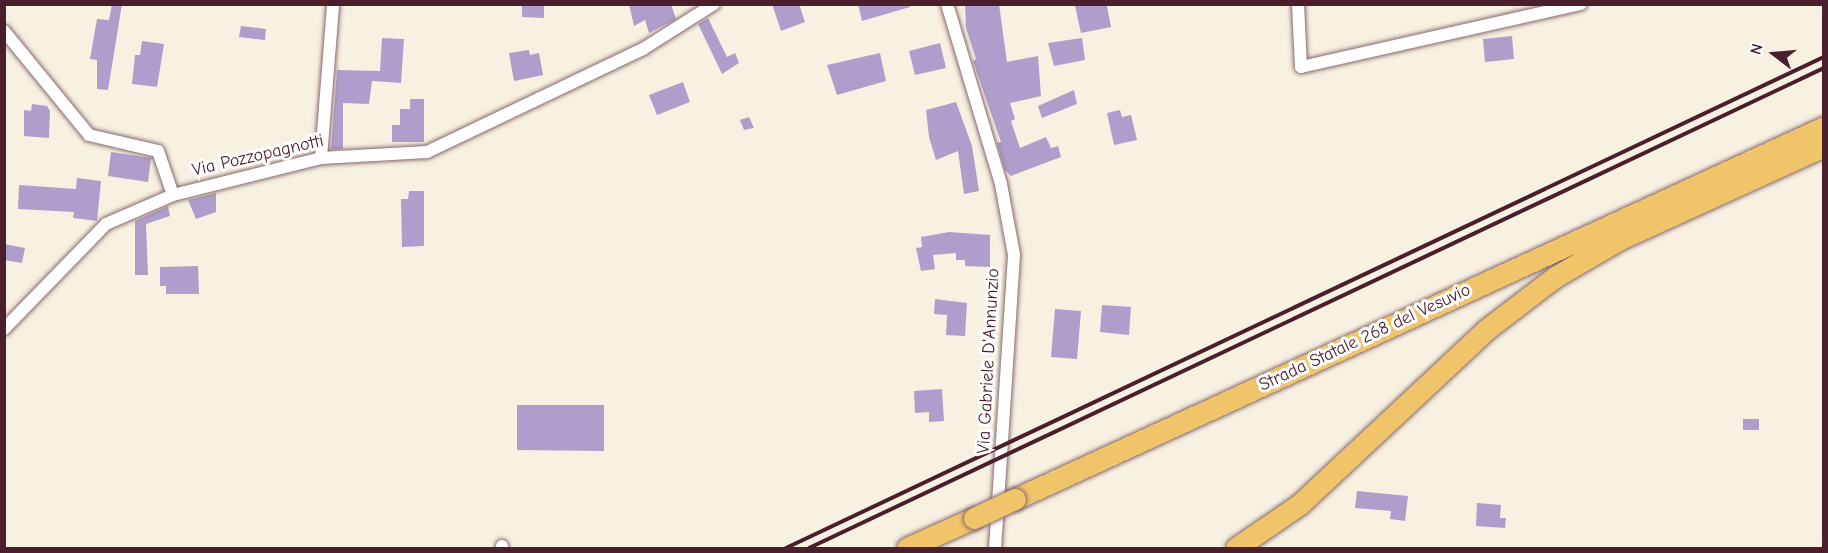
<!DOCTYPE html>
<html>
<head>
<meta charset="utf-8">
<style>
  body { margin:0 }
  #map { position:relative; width:1828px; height:553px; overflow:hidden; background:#f7f1e1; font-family:"Comic Neue",sans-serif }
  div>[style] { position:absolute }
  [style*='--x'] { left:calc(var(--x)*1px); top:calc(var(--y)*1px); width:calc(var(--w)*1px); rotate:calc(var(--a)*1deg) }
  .building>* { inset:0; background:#af9ecc }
  .roads { filter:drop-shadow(0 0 2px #87686b) drop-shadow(0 0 2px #87686b) }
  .minor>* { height:12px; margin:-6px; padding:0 6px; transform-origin:6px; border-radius:6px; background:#fff }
  .trunk>* { height:21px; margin:-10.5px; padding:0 10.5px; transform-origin:10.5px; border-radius:10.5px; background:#f0c469 }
  .rail>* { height:4px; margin:-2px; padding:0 2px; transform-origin:2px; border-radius:2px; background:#4a1f2b }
  .bridges { filter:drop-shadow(0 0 2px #87686b) drop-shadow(0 0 2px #87686b) }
  .trunk-bridge>* { height:21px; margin:-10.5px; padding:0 10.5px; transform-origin:10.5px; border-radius:10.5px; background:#f0c469 }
  span { translate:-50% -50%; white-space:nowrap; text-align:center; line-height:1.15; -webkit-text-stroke:6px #fff; paint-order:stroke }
  .street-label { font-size:18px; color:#4a1f2b }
  .frame { position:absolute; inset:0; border:6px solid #4a1f2b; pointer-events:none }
  .north { position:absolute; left:1744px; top:24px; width:60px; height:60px; -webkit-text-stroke:4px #fff; paint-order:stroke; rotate:286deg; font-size:16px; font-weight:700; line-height:24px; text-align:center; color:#4a1f2b }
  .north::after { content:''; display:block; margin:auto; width:21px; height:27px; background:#4a1f2b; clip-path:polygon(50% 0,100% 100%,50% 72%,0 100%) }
</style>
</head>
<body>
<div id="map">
  <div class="building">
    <i style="clip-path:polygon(112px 4px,122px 4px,108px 90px,97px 89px,97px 60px,90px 59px,97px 19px,109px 20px)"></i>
    <i style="clip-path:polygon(629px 4px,671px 4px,676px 19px,649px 33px,645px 20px,634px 26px)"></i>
    <i style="clip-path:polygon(772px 4px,799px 4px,805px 22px,781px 31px)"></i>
    <i style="clip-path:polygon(858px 4px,909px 4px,910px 7px,862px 21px)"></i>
    <i style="clip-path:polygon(965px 4px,999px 4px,1007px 62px,1038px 56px,1041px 96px,1010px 103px,1015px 119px,1011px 121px,1020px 148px,1046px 137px,1051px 148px,1058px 146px,1061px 157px,1011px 176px,1005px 170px,997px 143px,1001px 142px,973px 61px,976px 59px,966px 28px)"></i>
    <i style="clip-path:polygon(1100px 4px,1107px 6px,1111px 27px,1081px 33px,1075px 6px)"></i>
    <i style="clip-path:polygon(522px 5px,544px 6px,544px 18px,522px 17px)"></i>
    <i style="clip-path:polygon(708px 18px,727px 57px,735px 53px,739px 63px,722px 74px,698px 24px)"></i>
    <i style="clip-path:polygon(241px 26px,266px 29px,265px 40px,239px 37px)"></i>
    <i style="clip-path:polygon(1512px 36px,1514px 59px,1485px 62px,1483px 39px)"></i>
    <i style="clip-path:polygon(382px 38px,404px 39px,401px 83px,372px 81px,369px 104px,343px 103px,343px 149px,331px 149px,337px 70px,380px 71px)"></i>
    <i style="clip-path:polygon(1082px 38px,1085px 60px,1054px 66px,1048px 43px)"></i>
    <i style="clip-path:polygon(142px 41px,164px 44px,157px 87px,132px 84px,135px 55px,140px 55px)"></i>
    <i style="clip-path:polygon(940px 43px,946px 68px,915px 75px,909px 51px)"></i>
    <i style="clip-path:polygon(529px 50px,530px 55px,539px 53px,543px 75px,514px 81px,509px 53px)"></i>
    <i style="clip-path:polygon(880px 53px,886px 81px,837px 95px,827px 65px)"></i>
    <i style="clip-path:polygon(683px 82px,690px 102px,657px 115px,649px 95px)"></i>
    <i style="clip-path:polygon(1074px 90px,1077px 104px,1042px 118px,1038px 106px)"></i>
    <i style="clip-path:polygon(410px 99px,424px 99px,424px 142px,392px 142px,392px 125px,400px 125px,400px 109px,410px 109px)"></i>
    <i style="clip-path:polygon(956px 102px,972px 146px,979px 191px,964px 194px,958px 151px,936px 160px,929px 137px,926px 110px)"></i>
    <i style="clip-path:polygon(32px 104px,47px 106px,50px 111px,49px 138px,24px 136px,24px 110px,31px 111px)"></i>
    <i style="clip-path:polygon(1120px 110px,1122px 117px,1131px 115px,1137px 140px,1114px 145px,1107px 113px)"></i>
    <i style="clip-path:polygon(749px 117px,754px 128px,744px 130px,740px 120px)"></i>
    <i style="clip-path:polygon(111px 152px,151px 158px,148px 182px,108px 176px)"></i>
    <i style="clip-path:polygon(77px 178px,101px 181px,97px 221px,73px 218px,74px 212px,18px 209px,19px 185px,76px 189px)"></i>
    <i style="clip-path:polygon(409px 191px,424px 191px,424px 246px,402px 247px,401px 199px,408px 199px)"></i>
    <i style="clip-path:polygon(216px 193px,216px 212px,196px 219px,188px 200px)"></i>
    <i style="clip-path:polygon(168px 206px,170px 216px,146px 224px,148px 275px,135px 275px,135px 221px)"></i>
    <i style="clip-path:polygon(949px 232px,990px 235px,990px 267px,965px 266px,965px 260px,956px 260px,956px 253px,933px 255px,935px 269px,921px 271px,916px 248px,922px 247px,921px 237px)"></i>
    <i style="clip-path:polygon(4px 244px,25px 248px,22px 263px,4px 260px)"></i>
    <i style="clip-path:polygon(198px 266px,199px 294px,166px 294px,166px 286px,160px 286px,160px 267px)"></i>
    <i style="clip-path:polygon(935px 299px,967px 303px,965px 336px,946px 335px,947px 315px,934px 314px)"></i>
    <i style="clip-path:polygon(1102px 305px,1131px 307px,1129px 335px,1100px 332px)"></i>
    <i style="clip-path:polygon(1055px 309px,1081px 311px,1077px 359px,1051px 357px)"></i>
    <i style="clip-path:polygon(942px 389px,944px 421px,929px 422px,929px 412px,915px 413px,914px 391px)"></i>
    <i style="clip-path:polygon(517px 405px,604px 405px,604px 451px,517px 450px)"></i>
    <i style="clip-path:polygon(1743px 419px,1759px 419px,1759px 430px,1743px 430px)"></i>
    <i style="clip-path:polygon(1357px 491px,1408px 496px,1405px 521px,1390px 519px,1391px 511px,1355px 508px)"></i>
    <i style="clip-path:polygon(1477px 503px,1501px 505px,1500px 518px,1506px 518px,1505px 528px,1476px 526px)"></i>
  </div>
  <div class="roads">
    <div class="minor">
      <i style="--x:947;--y:4;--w:188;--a:73.3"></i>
      <i style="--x:1001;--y:184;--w:72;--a:79.6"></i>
      <i style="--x:1014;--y:255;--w:294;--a:93.7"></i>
      <i style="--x:1298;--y:4;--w:63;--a:87.3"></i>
      <i style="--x:1301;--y:67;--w:287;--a:-12.7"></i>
      <i style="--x:4;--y:31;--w:134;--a:50.7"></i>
      <i style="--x:89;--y:135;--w:71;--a:13.1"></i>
      <i style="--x:158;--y:151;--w:46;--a:71.2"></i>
      <i style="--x:321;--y:158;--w:154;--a:-85.5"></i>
      <i style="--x:4;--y:329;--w:146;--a:-45.8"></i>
      <i style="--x:106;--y:224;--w:73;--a:-23.4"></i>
      <i style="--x:173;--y:195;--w:153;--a:-14"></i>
      <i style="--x:321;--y:158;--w:106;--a:-3.2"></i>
      <i style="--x:427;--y:152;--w:239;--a:-25.5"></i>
      <i style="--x:643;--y:49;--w:84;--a:-32.4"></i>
      <i style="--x:502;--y:548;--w:2;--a:-90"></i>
    </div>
    <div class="trunk">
      <i style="--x:1015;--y:499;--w:890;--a:-24.69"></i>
      <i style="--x:907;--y:548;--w:73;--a:-24.1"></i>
      <i style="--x:1236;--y:548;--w:78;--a:-34.5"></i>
      <i style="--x:1300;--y:504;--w:256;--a:-43.1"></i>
      <i style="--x:1487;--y:329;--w:86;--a:-37.4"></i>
      <i style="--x:1555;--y:277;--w:75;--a:-30.3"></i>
      <i style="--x:1620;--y:239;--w:224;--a:-24.5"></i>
    </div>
  </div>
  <div class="rail">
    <i style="--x:786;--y:548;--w:1148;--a:-25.32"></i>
    <i style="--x:809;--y:548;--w:1123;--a:-25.31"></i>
  </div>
  <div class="bridges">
    <div class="trunk-bridge">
      <i style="--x:974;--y:518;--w:45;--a:-24.9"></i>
    </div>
  </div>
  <div class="street-label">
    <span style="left:258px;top:156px;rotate:-13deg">Via Pozzopagnotti</span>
    <span style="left:1365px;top:338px;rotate:-25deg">Strada Statale 268 del Vesuvio</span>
    <span style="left:989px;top:361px;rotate:-87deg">Via Gabriele D'Annunzio</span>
  </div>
  <div class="frame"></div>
  <div class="north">N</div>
</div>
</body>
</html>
